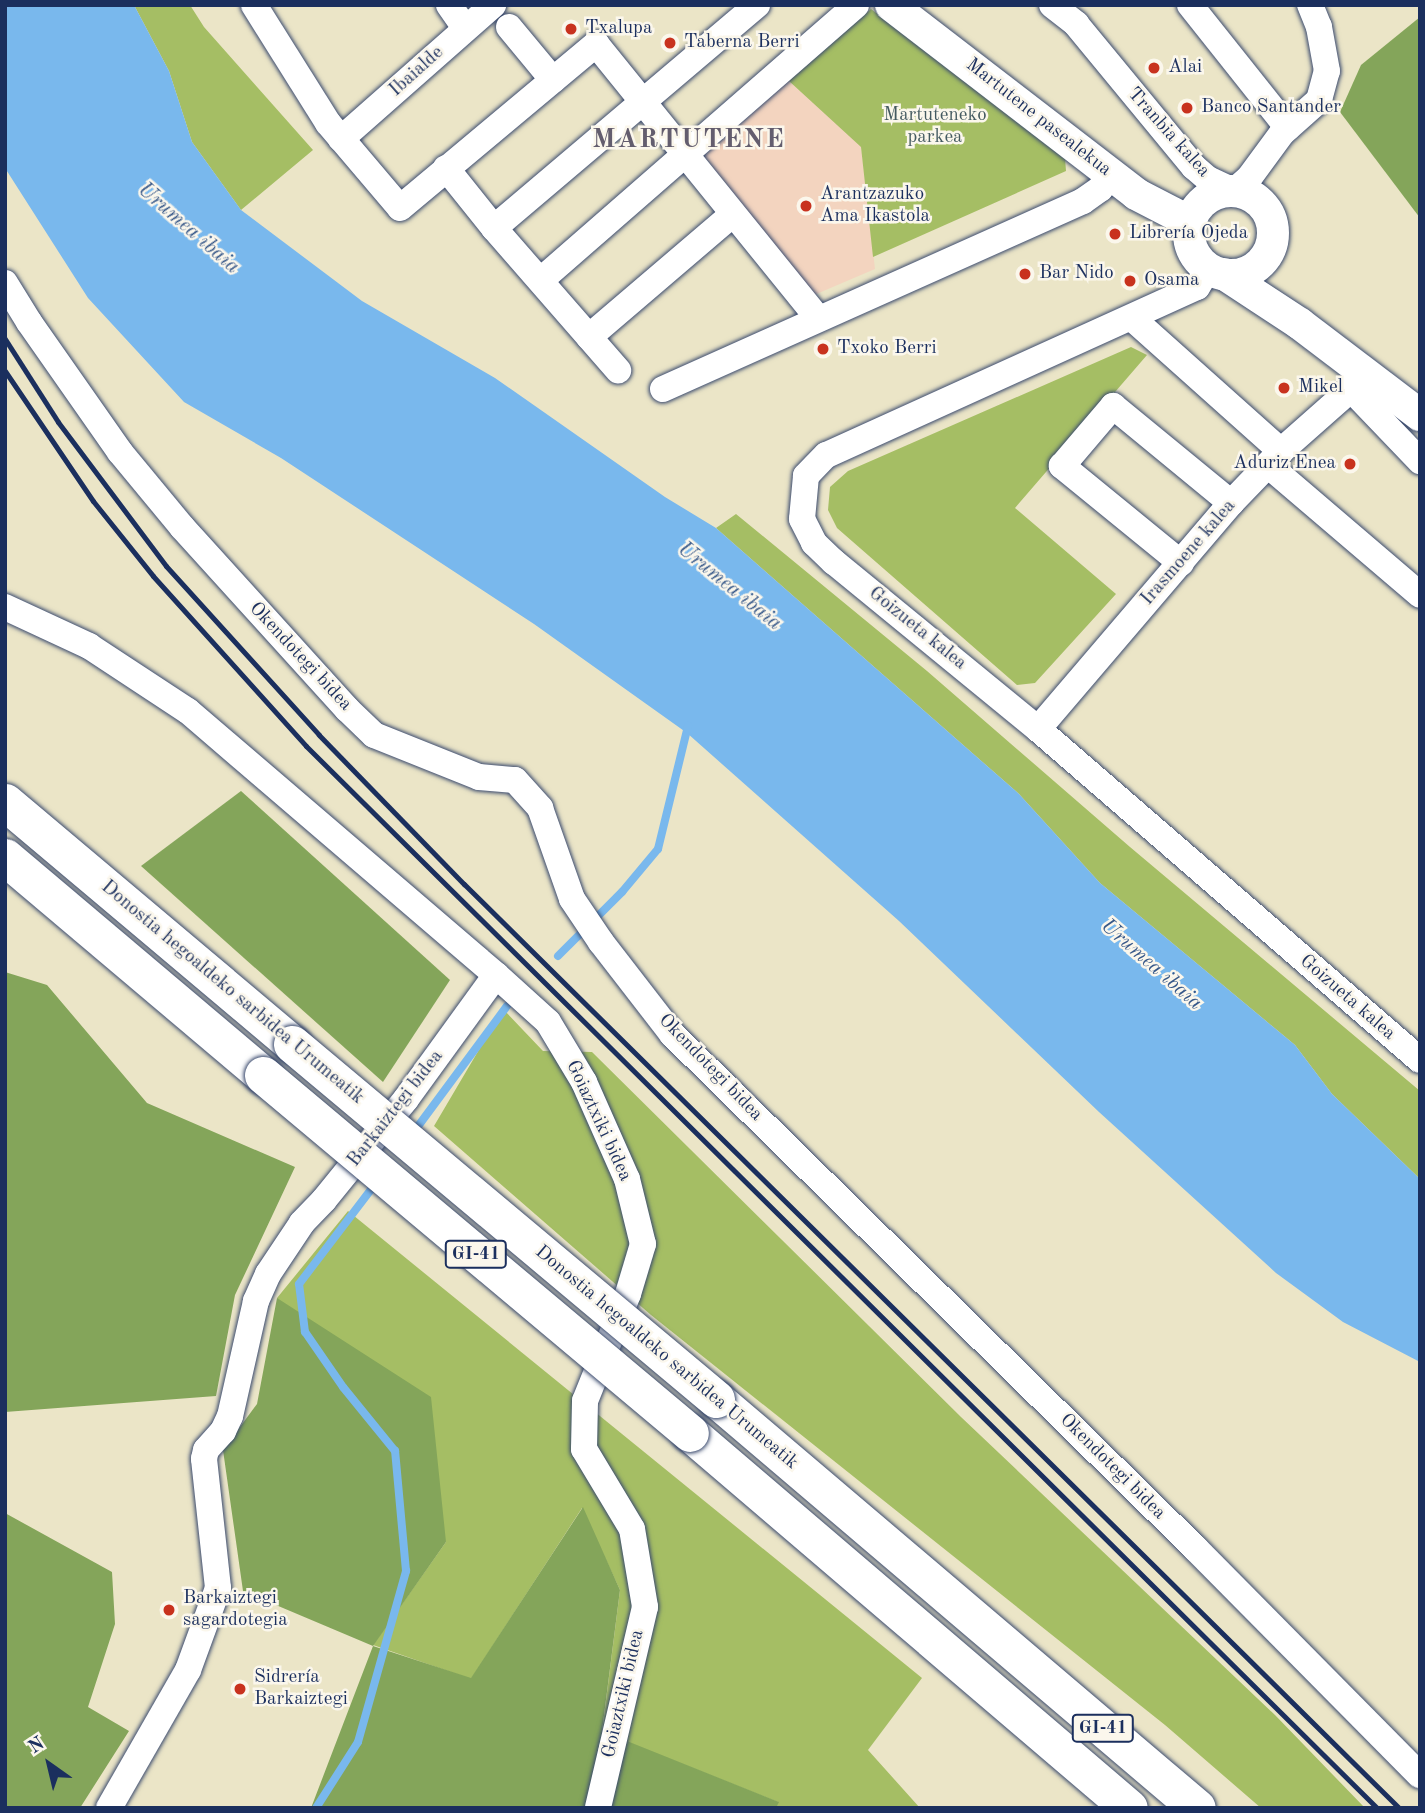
<!DOCTYPE html>
<html>
<head>
<meta charset="utf-8">
<style>
  body { margin:0 }
  #map { position:relative; width:1425px; height:1813px; overflow:hidden; background:#ebe5c7; font-family:"Old Standard TT",serif }
  div>[style] { position:absolute }
  [style*='--x'] { left:calc(var(--x)*1px); top:calc(var(--y)*1px); width:calc(var(--w)*1px); rotate:calc(var(--a)*1deg) }
  .built>* { inset:0; background:#f3d4bf }
  .green>* { inset:0; background:#a5be64 }
  .forest>* { inset:0; background:#84a55a }
  .water>* { inset:0; background:#79b8ed }
  .stream>* { height:8px; margin:-4px; padding:0 4px; transform-origin:4px; border-radius:4px; background:#79b8ed }
  .roads { filter:drop-shadow(0 0 2px #3a4a6e) drop-shadow(0 0 2px #3a4a6e) }
  .minor>* { height:26px; margin:-13px; padding:0 13px; transform-origin:13px; border-radius:13px; background:#fff }
  .major>* { height:32px; margin:-16px; padding:0 16px; transform-origin:16px; border-radius:16px; background:#fff }
  .major>.ring { margin:-16px; padding:0; box-sizing:content-box; background:none; border:32px solid #fff; border-radius:50% }
  .highway>* { height:37px; margin:-18.5px; padding:0 18.5px; transform-origin:18.5px; border-radius:18.5px; background:#fff }
  .rail>* { height:5px; margin:-2.5px; padding:0 2.5px; transform-origin:2.5px; border-radius:2.5px; background:#1b2f5e }
  .bridges { filter:drop-shadow(0 0 2px #3a4a6e) drop-shadow(0 0 2px #3a4a6e) }
  .highway-bridge>* { height:37px; margin:-18.5px; padding:0 18.5px; transform-origin:18.5px; border-radius:18.5px; background:#fff }
  .dots>* { width:19px; height:19px; translate:-50% -50%; box-sizing:border-box; border:4px solid #fbf7ec; border-radius:50% }
  span { translate:-50% -50%; white-space:nowrap; text-align:center; line-height:1.15; -webkit-text-stroke:5px #fbf7ec; paint-order:stroke }
  .shield-label span { padding:2px 5px; background:#fbf7ec; border:2px solid; border-radius:5px; -webkit-text-stroke-width:0 }
  .shield-label { font-size:18px; color:#1b2f5e; font-weight:700 }
  .poi-label { font-size:19px; color:#1b2f5e }
  .left { translate:0 -50%; text-align:left }
  .right { translate:-100% -50%; text-align:right }
  .street-label { font-size:19px; color:#1b2f5e }
  .park-label { font-size:19px; color:#445a60 }
  .water-label { font-size:21px; color:#375889; font-style:italic }
  .district-label { font-size:26px; color:#635d6e; font-weight:700; letter-spacing:2px }
  .frame { position:absolute; inset:0; border:7px solid #1b2f5e; pointer-events:none }
  .north { position:absolute; left:14px; top:1729px; width:70px; height:70px; -webkit-text-stroke:5px #fbf7ec; paint-order:stroke; rotate:326deg; font-size:19px; font-weight:700; line-height:28px; text-align:center; color:#1b2f5e }
  .north::after { content:''; display:block; margin:auto; width:24px; height:32px; background:#1b2f5e; clip-path:polygon(50% 0,100% 100%,50% 72%,0 100%) }
</style>
</head>
<body>
<div id="map">
  <div class="built">
    <i style="clip-path:polygon(789px 81px,861px 146px,875px 269px,814px 295px,704px 156px)"></i>
  </div>
  <div class="green">
    <i style="clip-path:polygon(134px 5px,190px 5px,204px 27px,313px 150px,241px 210px,192px 142px,169px 71px)"></i>
    <i style="clip-path:polygon(871px 9px,1065px 158px,1066px 171px,873px 257px,861px 147px,789px 81px)"></i>
    <i style="clip-path:polygon(1131px 347px,1147px 355px,1015px 508px,1116px 594px,1035px 683px,1017px 685px,837px 528px,828px 510px,830px 487px,848px 471px)"></i>
    <i style="clip-path:polygon(736px 514px,927px 671px,1130px 847px,1420px 1091px,1420px 1179px,1332px 1094px,1295px 1045px,1100px 883px,1019px 794px,716px 528px)"></i>
    <i style="clip-path:polygon(503px 1009px,543px 1051px,592px 1052px,961px 1417px,1275px 1715px,1365px 1808px,1261px 1808px,1165px 1725px,651px 1315px,434px 1126px)"></i>
    <i style="clip-path:polygon(348px 1211px,922px 1678px,868px 1750px,920px 1808px,776px 1808px,778px 1802px,602px 1732px,620px 1590px,582px 1508px,471px 1679px,373px 1645px,446px 1542px,277px 1298px)"></i>
  </div>
  <div class="forest">
    <i style="clip-path:polygon(1420px 17px,1420px 218px,1340px 112px,1361px 65px)"></i>
    <i style="clip-path:polygon(241px 791px,450px 980px,383px 1082px,141px 866px)"></i>
    <i style="clip-path:polygon(5px 972px,47px 985px,147px 1103px,295px 1167px,235px 1295px,216px 1396px,5px 1412px)"></i>
    <i style="clip-path:polygon(277px 1298px,431px 1397px,446px 1542px,373px 1646px,471px 1678px,583px 1507px,620px 1590px,602px 1731px,779px 1802px,776px 1808px,311px 1808px,373px 1646px,243px 1591px,223px 1450px,257px 1404px)"></i>
    <i style="clip-path:polygon(5px 1513px,112px 1572px,115px 1624px,88px 1707px,129px 1731px,80px 1808px,5px 1808px)"></i>
  </div>
  <div class="water">
    <i style="clip-path:polygon(5px 5px,134px 5px,169px 71px,192px 142px,241px 210px,362px 301px,495px 378px,665px 497px,716px 528px,1019px 794px,1100px 883px,1295px 1045px,1332px 1094px,1420px 1179px,1420px 1362px,1343px 1322px,1276px 1273px,1099px 1112px,899px 921px,687px 733px,534px 624px,281px 458px,184px 402px,88px 298px,5px 168px)"></i>
  </div>
  <div class="stream">
    <i style="--x:558;--y:956;--w:91;--a:-45"></i>
    <i style="--x:622;--y:892;--w:56;--a:-50.1"></i>
    <i style="--x:658;--y:849;--w:127;--a:-76.3"></i>
    <i style="--x:413;--y:1133;--w:158;--a:-53.5"></i>
    <i style="--x:316;--y:1808;--w:78;--a:-57.5"></i>
    <i style="--x:358;--y:1742;--w:178;--a:-74.3"></i>
    <i style="--x:406;--y:1571;--w:121;--a:-95.2"></i>
    <i style="--x:395;--y:1451;--w:82;--a:-129.1"></i>
    <i style="--x:343;--y:1387;--w:67;--a:-124.6"></i>
    <i style="--x:305;--y:1332;--w:48;--a:-97.1"></i>
    <i style="--x:299;--y:1284;--w:127;--a:-52.7"></i>
  </div>
  <div class="roads">
    <div class="minor">
      <i style="--x:254;--y:5;--w:139;--a:57.9"></i>
      <i style="--x:328;--y:123;--w:111;--a:49.7"></i>
      <i style="--x:400;--y:208;--w:256;--a:-39.9"></i>
      <i style="--x:596;--y:44;--w:353;--a:51"></i>
      <i style="--x:449;--y:5;--w:28;--a:55"></i>
      <i style="--x:1052;--y:5;--w:31;--a:38"></i>
      <i style="--x:1076;--y:24;--w:185;--a:50.5"></i>
      <i style="--x:1194;--y:167;--w:18;--a:41"></i>
      <i style="--x:1208;--y:179;--w:29;--a:25"></i>
      <i style="--x:1234;--y:191;--w:20;--a:-41"></i>
      <i style="--x:1249;--y:178;--w:56;--a:-53.7"></i>
      <i style="--x:1282;--y:133;--w:50;--a:-41.7"></i>
      <i style="--x:1319;--y:100;--w:30;--a:-75"></i>
      <i style="--x:1327;--y:71;--w:45;--a:-100.3"></i>
      <i style="--x:1319;--y:27;--w:24;--a:-112"></i>
      <i style="--x:1190;--y:5;--w:157;--a:51.5"></i>
      <i style="--x:509;--y:27;--w:69;--a:50.3"></i>
      <i style="--x:341;--y:139;--w:203;--a:-41.4"></i>
      <i style="--x:446;--y:168;--w:77;--a:51.3"></i>
      <i style="--x:494;--y:228;--w:345;--a:-40.3"></i>
      <i style="--x:494;--y:228;--w:189;--a:48.9"></i>
      <i style="--x:1208;--y:269;--w:21;--a:121"></i>
      <i style="--x:1197;--y:287;--w:407;--a:155.6"></i>
      <i style="--x:826;--y:455;--w:29;--a:134"></i>
      <i style="--x:806;--y:476;--w:43;--a:95.3"></i>
      <i style="--x:802;--y:519;--w:27;--a:63"></i>
      <i style="--x:814;--y:543;--w:28;--a:44"></i>
      <i style="--x:834;--y:562;--w:264;--a:39.3"></i>
      <i style="--x:1038;--y:729;--w:505;--a:40.91"></i>
      <i style="--x:541;--y:280;--w:418;--a:-41.1"></i>
      <i style="--x:5;--y:283;--w:46;--a:58.4"></i>
      <i style="--x:29;--y:322;--w:159;--a:55"></i>
      <i style="--x:120;--y:452;--w:97;--a:50.4"></i>
      <i style="--x:182;--y:527;--w:246;--a:47.8"></i>
      <i style="--x:347;--y:709;--w:37;--a:44"></i>
      <i style="--x:374;--y:735;--w:113;--a:21.8"></i>
      <i style="--x:479;--y:777;--w:36;--a:5"></i>
      <i style="--x:515;--y:780;--w:38;--a:48"></i>
      <i style="--x:540;--y:808;--w:96;--a:70.6"></i>
      <i style="--x:572;--y:899;--w:52;--a:56"></i>
      <i style="--x:601;--y:942;--w:116;--a:52.3"></i>
      <i style="--x:672;--y:1034;--w:735;--a:44.5"></i>
      <i style="--x:1196;--y:1549;--w:318;--a:45.3"></i>
      <i style="--x:1132;--y:318;--w:200;--a:41.8"></i>
      <i style="--x:589;--y:337;--w:188;--a:-40.5"></i>
      <i style="--x:663;--y:389;--w:460;--a:-24.1"></i>
      <i style="--x:1083;--y:201;--w:21;--a:-35"></i>
      <i style="--x:1100;--y:189;--w:18;--a:-52"></i>
      <i style="--x:1351;--y:389;--w:100;--a:46.2"></i>
      <i style="--x:1268;--y:465;--w:200;--a:40.5"></i>
      <i style="--x:1181;--y:563;--w:154;--a:-140.8"></i>
      <i style="--x:1062;--y:466;--w:79;--a:-49.6"></i>
      <i style="--x:1113;--y:406;--w:153;--a:39.4"></i>
      <i style="--x:5;--y:607;--w:93;--a:24.9"></i>
      <i style="--x:89;--y:646;--w:118;--a:33.3"></i>
      <i style="--x:188;--y:711;--w:406;--a:40.6"></i>
      <i style="--x:496;--y:975;--w:153;--a:126"></i>
      <i style="--x:406;--y:1099;--w:130;--a:129.1"></i>
      <i style="--x:324;--y:1200;--w:32;--a:134"></i>
      <i style="--x:302;--y:1223;--w:61;--a:123.7"></i>
      <i style="--x:268;--y:1274;--w:30;--a:114"></i>
      <i style="--x:256;--y:1301;--w:118;--a:102.7"></i>
      <i style="--x:230;--y:1416;--w:17;--a:115"></i>
      <i style="--x:223;--y:1431;--w:25;--a:132"></i>
      <i style="--x:206;--y:1450;--w:9;--a:103"></i>
      <i style="--x:204;--y:1459;--w:130;--a:83.8"></i>
      <i style="--x:218;--y:1588;--w:87;--a:110.1"></i>
      <i style="--x:188;--y:1670;--w:159;--a:119.8"></i>
      <i style="--x:1038;--y:729;--w:297;--a:-49.5"></i>
      <i style="--x:1231;--y:503;--w:72;--a:-46.1"></i>
      <i style="--x:1281;--y:451;--w:94;--a:-41.5"></i>
      <i style="--x:1351;--y:389;--w:21;--a:-62"></i>
      <i style="--x:496;--y:975;--w:70;--a:42.1"></i>
      <i style="--x:548;--y:1022;--w:70;--a:59"></i>
      <i style="--x:584;--y:1082;--w:106;--a:66.1"></i>
      <i style="--x:627;--y:1179;--w:67;--a:76.2"></i>
      <i style="--x:643;--y:1244;--w:52;--a:106.7"></i>
      <i style="--x:628;--y:1294;--w:115;--a:111.9"></i>
      <i style="--x:585;--y:1401;--w:48;--a:91.2"></i>
      <i style="--x:584;--y:1449;--w:93;--a:59"></i>
      <i style="--x:632;--y:1529;--w:79;--a:80.5"></i>
      <i style="--x:645;--y:1607;--w:206;--a:103.2"></i>
    </div>
    <div class="major">
      <i style="--x:891;--y:5;--w:309;--a:37.6"></i>
      <i style="--x:1136;--y:194;--w:61;--a:27.4"></i>
      <i class="ring" style="left:1189px;top:191px;width:52px;height:52px"></i>
      <i style="--x:1224;--y:274;--w:91;--a:33.3"></i>
      <i style="--x:1300;--y:324;--w:151;--a:37.2"></i>
    </div>
    <div class="highway">
      <i style="--x:5;--y:802;--w:375;--a:40.1"></i>
      <i style="--x:5;--y:857;--w:338;--a:40.2"></i>
      <i style="--x:716;--y:1399;--w:631;--a:40.37"></i>
      <i style="--x:690;--y:1433;--w:577;--a:40.5"></i>
    </div>
  </div>
  <div class="rail">
    <i style="--x:5;--y:339;--w:98;--a:57.4"></i>
    <i style="--x:58;--y:422;--w:180;--a:53.1"></i>
    <i style="--x:166;--y:566;--w:228;--a:47.8"></i>
    <i style="--x:319;--y:735;--w:208;--a:45.8"></i>
    <i style="--x:464;--y:884;--w:1315;--a:44.66"></i>
    <i style="--x:5;--y:371;--w:157;--a:55.9"></i>
    <i style="--x:93;--y:501;--w:96;--a:51.3"></i>
    <i style="--x:153;--y:576;--w:229;--a:48"></i>
    <i style="--x:306;--y:746;--w:1508;--a:44.76"></i>
  </div>
  <div class="bridges">
    <div class="highway-bridge">
      <i style="--x:292;--y:1044;--w:553;--a:39.94"></i>
      <i style="--x:263;--y:1075;--w:557;--a:39.98"></i>
    </div>
  </div>
  <div class="dots">
    <i style="left:571px;top:29px;background:#c8321e"></i>
    <i style="left:670px;top:43px;background:#c8321e"></i>
    <i style="left:1154px;top:68px;background:#c8321e"></i>
    <i style="left:1187px;top:108px;background:#c8321e"></i>
    <i style="left:806px;top:206px;background:#c8321e"></i>
    <i style="left:1115px;top:234px;background:#c8321e"></i>
    <i style="left:1025px;top:274px;background:#c8321e"></i>
    <i style="left:1130px;top:281px;background:#c8321e"></i>
    <i style="left:823px;top:349px;background:#c8321e"></i>
    <i style="left:1284px;top:388px;background:#c8321e"></i>
    <i style="left:1350px;top:464px;background:#c8321e"></i>
    <i style="left:169px;top:1610px;background:#c8321e"></i>
    <i style="left:240px;top:1689px;background:#c8321e"></i>
  </div>
  <div class="shield-label">
    <span style="left:476px;top:1254px">GI-41</span>
    <span style="left:1103px;top:1728px">GI-41</span>
  </div>
  <div class="poi-label">
    <span class="left" style="left:585px;top:29px">Txalupa</span>
    <span class="left" style="left:684px;top:43px">Taberna Berri</span>
    <span class="left" style="left:1168px;top:68px">Alai</span>
    <span class="left" style="left:1201px;top:108px">Banco Santander</span>
    <span class="left" style="left:820px;top:206px">Arantzazuko<br>Ama Ikastola</span>
    <span class="left" style="left:1129px;top:234px">Librería Ojeda</span>
    <span class="left" style="left:1039px;top:274px">Bar Nido</span>
    <span class="left" style="left:1144px;top:281px">Osama</span>
    <span class="left" style="left:837px;top:349px">Txoko Berri</span>
    <span class="left" style="left:1298px;top:388px">Mikel</span>
    <span class="right" style="left:1336px;top:464px">Aduriz Enea</span>
    <span class="left" style="left:183px;top:1610px">Barkaiztegi<br>sagardotegia</span>
    <span class="left" style="left:254px;top:1689px">Sidrería<br>Barkaiztegi</span>
  </div>
  <div class="street-label">
    <span style="left:417px;top:72px;rotate:-42deg">Ibaialde</span>
    <span style="left:1038px;top:118px;rotate:38deg">Martutene pasealekua</span>
    <span style="left:1168px;top:133px;rotate:48deg">Tranbia kalea</span>
    <span style="left:1189px;top:553px;rotate:-49deg">Irasmoene kalea</span>
    <span style="left:917px;top:629px;rotate:39deg">Goizueta kalea</span>
    <span style="left:300px;top:657px;rotate:47deg">Okendotegi bidea</span>
    <span style="left:232px;top:993px;rotate:40deg">Donostia hegoaldeko sarbidea Urumeatik</span>
    <span style="left:1347px;top:998px;rotate:41deg">Goizueta kalea</span>
    <span style="left:710px;top:1068px;rotate:46deg">Okendotegi bidea</span>
    <span style="left:396px;top:1109px;rotate:-52deg">Barkaiztegi bidea</span>
    <span style="left:598px;top:1121px;rotate:65deg">Goiaztxiki bidea</span>
    <span style="left:666px;top:1358px;rotate:40deg">Donostia hegoaldeko sarbidea Urumeatik</span>
    <span style="left:1112px;top:1467px;rotate:45deg">Okendotegi bidea</span>
    <span style="left:624px;top:1694px;rotate:-77deg">Goiaztxiki bidea</span>
  </div>
  <div class="park-label">
    <span style="left:935px;top:127px">Martuteneko<br>parkea</span>
  </div>
  <div class="water-label">
    <span style="left:188px;top:229px;rotate:41deg">Urumea ibaia</span>
    <span style="left:729px;top:587px;rotate:39deg">Urumea ibaia</span>
    <span style="left:1151px;top:965px;rotate:41deg">Urumea ibaia</span>
  </div>
  <div class="district-label">
    <span style="left:689px;top:141px">MARTUTENE</span>
  </div>
  <div class="frame"></div>
  <div class="north">N</div>
</div>
</body>
</html>
